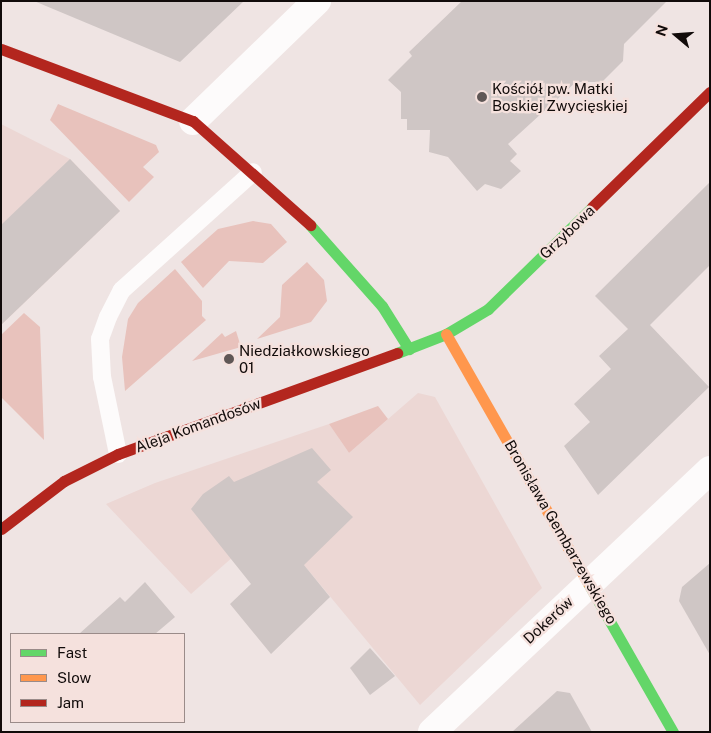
<!DOCTYPE html>
<html>
<head>
<meta charset="utf-8">
<style>
  body { margin:0 }
  #map { position:relative; width:711px; height:733px; overflow:hidden; background:#efe4e3; font-family:"Public Sans",sans-serif }
  div>[style] { position:absolute }
  [style*='--x'] { left:calc(var(--x)*1px); top:calc(var(--y)*1px); width:calc(var(--w)*1px); rotate:calc(var(--a)*1deg) }
  .built>* { inset:0; background:#ecd7d4 }
  .green>* { inset:0; background:#e8c2bc }
  .building>* { inset:0; background:#cfc6c5 }
  .lane>* { height:18px; margin:-9px; padding:0 9px; transform-origin:9px; border-radius:9px; background:#fdfbfb }
  .street>* { height:28px; margin:-14px; padding:0 14px; transform-origin:14px; border-radius:14px; background:#fdfbfb }
  .fast>* { height:11px; margin:-5.5px; padding:0 5.5px; transform-origin:5.5px; border-radius:5.5px; background:#63d668 }
  .slow>* { height:11px; margin:-5.5px; padding:0 5.5px; transform-origin:5.5px; border-radius:5.5px; background:#ff974d }
  .jam>* { height:11px; margin:-5.5px; padding:0 5.5px; transform-origin:5.5px; border-radius:5.5px; background:#b3261e }
  .dots>* { width:14px; height:14px; translate:-50% -50%; box-sizing:border-box; border:2px solid #f5e1dd; border-radius:50% }
  span { translate:-50% -50%; white-space:nowrap; text-align:center; line-height:1.15; -webkit-text-stroke:4.5px #f5e1dd; paint-order:stroke }
  .poi-label { font-size:15px; color:#110b0a }
  .left { translate:0 -50%; text-align:left }
  .street-label { font-size:15px; color:#110b0a }
  .frame { position:absolute; inset:0; border:2px solid #110b0a; pointer-events:none }
  .legend { position:absolute; left:10px; top:633px; width:175px; height:90px; box-sizing:border-box; background:#f5e1dd; border:1px solid #9a8b89; margin:0; padding:6px 9px; list-style:none; font-size:15px; color:#110b0a }
  .legend li { display:flex; align-items:center; gap:10px; height:25px }
  .legend b { width:25px; border:1px solid #9a8b89 }
  .north { position:absolute; left:651px; top:10px; width:50px; height:50px; -webkit-text-stroke:4px #f5e1dd; paint-order:stroke; rotate:288deg; font-size:14px; font-weight:700; line-height:20px; text-align:center; color:#110b0a }
  .north::after { content:''; display:block; margin:auto; width:18px; height:22px; background:#110b0a; clip-path:polygon(50% 0,100% 100%,50% 72%,0 100%) }
</style>
</head>
<body>
<div id="map">
  <div class="built">
    <i style="clip-path:polygon(1px 124px,70px 159px,120px 211px,1px 325px)"></i>
    <i style="clip-path:polygon(418px 393px,435px 397px,542px 588px,420px 705px,270px 524px,191px 594px,106px 504px,155px 483px,329px 424px,349px 453px)"></i>
  </div>
  <div class="green">
    <i style="clip-path:polygon(58px 104px,156px 145px,159px 152px,143px 167px,154px 177px,129px 202px,50px 120px)"></i>
    <i style="clip-path:polygon(253px 221px,271px 224px,287px 242px,263px 263px,229px 261px,203px 288px,181px 262px,218px 229px)"></i>
    <i style="clip-path:polygon(307px 262px,324px 280px,327px 301px,311px 322px,257px 339px,280px 317px,282px 285px)"></i>
    <i style="clip-path:polygon(175px 269px,202px 301px,202px 316px,206px 320px,125px 391px,122px 357px,128px 319px,138px 303px)"></i>
    <i style="clip-path:polygon(24px 313px,40px 327px,44px 440px,1px 397px,1px 335px)"></i>
    <i style="clip-path:polygon(236px 331px,241px 347px,192px 361px,222px 333px,225px 337px)"></i>
    <i style="clip-path:polygon(378px 406px,388px 419px,349px 453px,329px 424px)"></i>
  </div>
  <div class="building">
    <i style="clip-path:polygon(34px 1px,244px 1px,180px 62px)"></i>
    <i style="clip-path:polygon(462px 1px,667px 1px,624px 44px,623px 61px,602px 82px,576px 82px,508px 144px,517px 154px,510px 161px,521px 171px,501px 189px,485px 184px,477px 191px,448px 157px,429px 152px,430px 130px,407px 130px,407px 119px,401px 119px,401px 92px,388px 80px,412px 56px,409px 52px)"></i>
    <i style="clip-path:polygon(70px 159px,120px 211px,1px 325px,1px 225px)"></i>
    <i style="clip-path:polygon(710px 182px,710px 265px,650px 325px,709px 387px,598px 495px,564px 446px,590px 422px,574px 404px,611px 369px,599px 356px,628px 329px,595px 296px)"></i>
    <i style="clip-path:polygon(312px 448px,331px 470px,317px 482px,353px 517px,304px 565px,330px 597px,271px 654px,230px 604px,251px 584px,191px 509px,203px 494px,229px 476px,234px 482px)"></i>
    <i style="clip-path:polygon(710px 563px,710px 655px,679px 601px,682px 587px)"></i>
    <i style="clip-path:polygon(145px 582px,175px 617px,155px 634px,79px 634px,120px 597px,125px 602px)"></i>
    <i style="clip-path:polygon(370px 648px,395px 676px,370px 695px,350px 668px)"></i>
    <i style="clip-path:polygon(557px 691px,570px 693px,592px 732px,512px 732px)"></i>
  </div>
  <div class="lane">
    <i style="--x:118;--y:454;--w:79;--a:-101.7"></i>
    <i style="--x:102;--y:377;--w:38;--a:-93"></i>
    <i style="--x:100;--y:339;--w:23;--a:-70"></i>
    <i style="--x:108;--y:317;--w:30;--a:-63"></i>
    <i style="--x:122;--y:290;--w:176;--a:-42"></i>
  </div>
  <div class="street">
    <i style="--x:193;--y:121;--w:173;--a:-44.1"></i>
    <i style="--x:432;--y:732;--w:382;--a:-43.3"></i>
  </div>
  <div class="fast">
    <i style="--x:310;--y:225;--w:108;--a:48.4"></i>
    <i style="--x:382;--y:306;--w:51;--a:57.9"></i>
    <i style="--x:397;--y:353;--w:53;--a:-21.2"></i>
    <i style="--x:446;--y:334;--w:49;--a:-30.8"></i>
    <i style="--x:488;--y:309;--w:146;--a:-44.4"></i>
    <i style="--x:588;--y:583;--w:172;--a:60.3"></i>
  </div>
  <div class="slow">
    <i style="--x:446;--y:334;--w:287;--a:60.3"></i>
  </div>
  <div class="jam">
    <i style="--x:1;--y:49;--w:205;--a:20.6"></i>
    <i style="--x:193;--y:121;--w:157;--a:41.6"></i>
    <i style="--x:592;--y:207;--w:165;--a:-44.3"></i>
    <i style="--x:1;--y:529;--w:79;--a:-37.3"></i>
    <i style="--x:64;--y:481;--w:60;--a:-26.6"></i>
    <i style="--x:118;--y:454;--w:297;--a:-19.9"></i>
  </div>
  <div class="dots">
    <i style="left:482px;top:97px;background:#5f5756"></i>
    <i style="left:229px;top:359px;background:#5f5756"></i>
  </div>
  <div class="poi-label">
    <span class="left" style="left:492px;top:97px">Kościół pw. Matki<br>Boskiej Zwycięskiej</span>
    <span class="left" style="left:239px;top:359px">Niedziałkowskiego<br>01</span>
  </div>
  <div class="street-label">
    <span style="left:567px;top:232px;rotate:-44deg">Grzybowa</span>
    <span style="left:198px;top:425px;rotate:-20deg">Aleja Komandosów</span>
    <span style="left:561px;top:532px;rotate:60deg">Bronisława Gembarzewskiego</span>
    <span style="left:548px;top:620px;rotate:-43deg">Dokerów</span>
  </div>
  <div class="frame"></div>
  <ul class="legend">
  <li><b style="height:6px;background:#63d668"></b>Fast</li>
  <li><b style="height:6px;background:#ff974d"></b>Slow</li>
  <li><b style="height:6px;background:#b3261e"></b>Jam</li>
  </ul>
  <div class="north">N</div>
</div>
</body>
</html>
